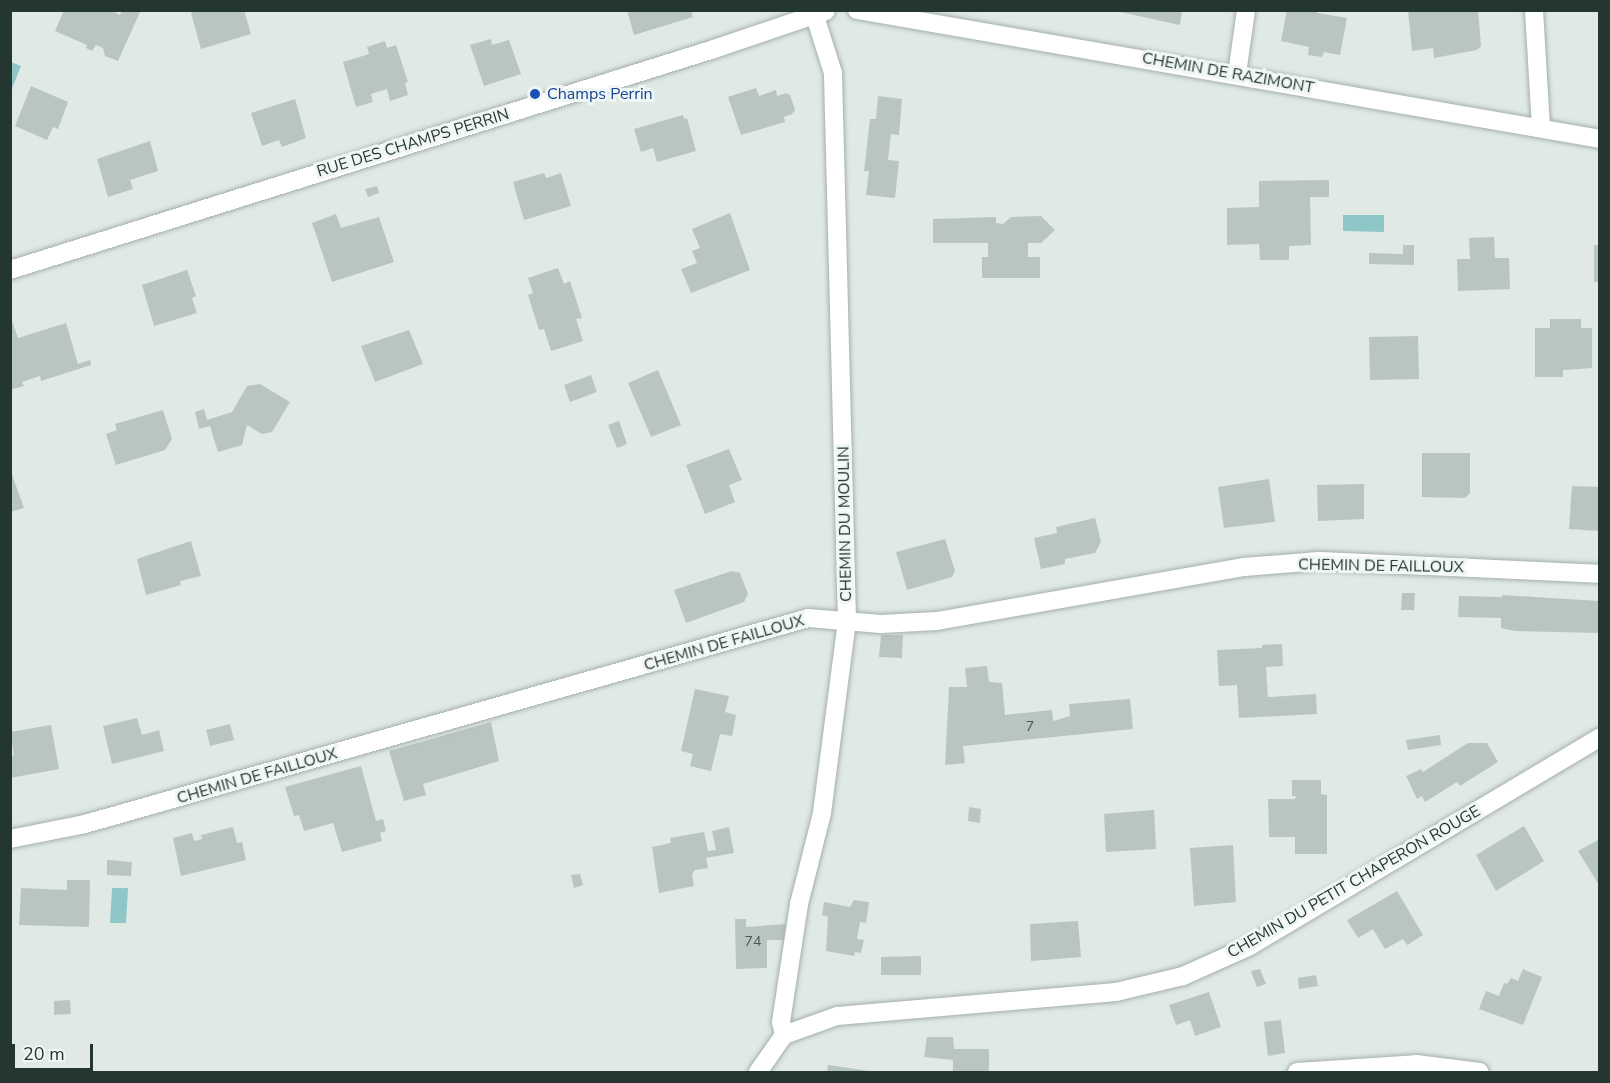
<!DOCTYPE html>
<html>
<head>
<meta charset="utf-8">
<style>
  body { margin:0 }
  #map { position:relative; width:1610px; height:1083px; overflow:hidden; background:#e0e9e4; font-family:"Nunito Sans",sans-serif }
  div>[style] { position:absolute }
  [style*='--x'] { left:calc(var(--x)*1px); top:calc(var(--y)*1px); width:calc(var(--w)*1px); rotate:calc(var(--a)*1deg) }
  .water>* { inset:0; background:#8fc6c8 }
  .building>* { inset:0; background:#b9c6c0 }
  .roads { filter:drop-shadow(0 0 2px #a4b0aa) drop-shadow(0 0 2px #a4b0aa) }
  .street>* { height:18px; margin:-9px; padding:0 9px; transform-origin:9px; border-radius:9px; background:#fff }
  .secondary>* { height:18px; margin:-9px; padding:0 9px; transform-origin:9px; border-radius:9px; background:#fff }
  .dots>* { width:16px; height:16px; translate:-50% -50%; box-sizing:border-box; border:3px solid #f0f6f3; border-radius:50% }
  span { translate:-50% -50%; white-space:nowrap; text-align:center; line-height:1.15; -webkit-text-stroke:6px #f0f6f3; paint-order:stroke }
  .number-label { font-size:14px; color:#485b54 }
  .number-label span { -webkit-text-stroke-width:0 }
  .street-label { font-size:16px; color:#233730 }
  .transit-label { font-size:16px; color:#164399 }
  .left { translate:0 -50%; text-align:left }
  .frame { position:absolute; inset:0; border:12px solid #233730; pointer-events:none }
  .scale { position:absolute; left:12px; top:1044px; width:81px; height:27px; box-sizing:border-box; border:3px solid #233730; border-top:0; padding-left:8px; font-size:18px; line-height:21px; white-space:nowrap; color:#233730; -webkit-text-stroke:4px #f0f6f3; paint-order:stroke }
</style>
</head>
<body>
<div id="map">
  <div class="water">
    <i style="clip-path:polygon(11px 62px,21px 66px,11px 91px)"></i>
    <i style="clip-path:polygon(1343px 215px,1384px 215px,1384px 232px,1343px 231px)"></i>
    <i style="clip-path:polygon(112px 888px,128px 888px,126px 923px,110px 923px)"></i>
  </div>
  <div class="building">
    <i style="clip-path:polygon(64px 10px,110px 10px,120px 15px,122px 10px,140px 12px,118px 61px,105px 56px,103px 48px,96px 45px,92px 51px,86px 48px,87px 45px,55px 31px)"></i>
    <i style="clip-path:polygon(199px 10px,244px 10px,251px 34px,201px 49px,191px 13px)"></i>
    <i style="clip-path:polygon(627px 10px,691px 10px,693px 17px,634px 35px)"></i>
    <i style="clip-path:polygon(1111px 10px,1182px 10px,1180px 25px)"></i>
    <i style="clip-path:polygon(1287px 10px,1317px 10px,1317px 13px,1347px 18px,1340px 55px,1324px 52px,1322px 57px,1308px 55px,1309px 47px,1281px 41px)"></i>
    <i style="clip-path:polygon(1408px 10px,1478px 10px,1481px 46px,1477px 50px,1434px 58px,1433px 48px,1412px 51px)"></i>
    <i style="clip-path:polygon(491px 39px,492px 45px,509px 40px,521px 74px,484px 86px,470px 45px)"></i>
    <i style="clip-path:polygon(385px 41px,387px 48px,396px 45px,408px 82px,405px 83px,408px 95px,390px 101px,387px 89px,371px 94px,373px 102px,356px 107px,343px 62px,369px 54px,367px 47px)"></i>
    <i style="clip-path:polygon(31px 86px,68px 102px,58px 129px,53px 127px,47px 140px,15px 126px)"></i>
    <i style="clip-path:polygon(756px 88px,759px 96px,776px 90px,777px 96px,786px 93px,790px 95px,795px 110px,792px 114px,784px 117px,785px 122px,741px 135px,728px 97px)"></i>
    <i style="clip-path:polygon(878px 96px,902px 99px,899px 135px,891px 134px,888px 160px,899px 161px,895px 198px,866px 195px,869px 171px,864px 171px,870px 119px,876px 119px)"></i>
    <i style="clip-path:polygon(295px 99px,306px 138px,282px 147px,279px 140px,262px 146px,251px 113px)"></i>
    <i style="clip-path:polygon(683px 115px,684px 119px,687px 118px,696px 151px,657px 162px,653px 148px,641px 152px,634px 129px)"></i>
    <i style="clip-path:polygon(150px 141px,158px 171px,130px 180px,133px 189px,108px 197px,97px 159px)"></i>
    <i style="clip-path:polygon(544px 173px,546px 178px,561px 173px,571px 206px,524px 220px,513px 182px)"></i>
    <i style="clip-path:polygon(1329px 180px,1329px 197px,1310px 197px,1311px 245px,1289px 246px,1289px 260px,1260px 260px,1259px 244px,1227px 245px,1227px 208px,1259px 207px,1259px 181px)"></i>
    <i style="clip-path:polygon(377px 186px,379px 193px,368px 197px,365px 189px)"></i>
    <i style="clip-path:polygon(730px 213px,750px 270px,691px 293px,681px 269px,697px 263px,692px 251px,700px 248px,692px 229px)"></i>
    <i style="clip-path:polygon(336px 214px,341px 228px,379px 217px,394px 262px,332px 282px,312px 223px)"></i>
    <i style="clip-path:polygon(1041px 216px,1055px 230px,1041px 243px,1028px 243px,1028px 257px,1040px 257px,1040px 278px,982px 278px,982px 257px,988px 257px,988px 243px,933px 243px,933px 219px,996px 217px,996px 223px,1003px 224px,1011px 217px)"></i>
    <i style="clip-path:polygon(1494px 237px,1495px 258px,1509px 258px,1510px 289px,1458px 291px,1457px 259px,1470px 259px,1469px 238px)"></i>
    <i style="clip-path:polygon(1403px 245px,1414px 245px,1414px 265px,1369px 264px,1369px 253px,1403px 254px)"></i>
    <i style="clip-path:polygon(1594px 245px,1599px 245px,1599px 282px,1594px 282px)"></i>
    <i style="clip-path:polygon(558px 268px,564px 284px,570px 281px,582px 318px,576px 319px,583px 341px,551px 351px,544px 329px,539px 330px,528px 295px,533px 293px,528px 278px)"></i>
    <i style="clip-path:polygon(187px 270px,196px 296px,192px 298px,197px 313px,154px 326px,142px 285px)"></i>
    <i style="clip-path:polygon(10px 315px,18px 338px,66px 323px,78px 364px,90px 360px,91px 365px,41px 381px,40px 376px,22px 382px,24px 386px,10px 390px)"></i>
    <i style="clip-path:polygon(1550px 319px,1581px 319px,1581px 328px,1592px 328px,1592px 368px,1563px 370px,1563px 377px,1535px 377px,1535px 328px,1550px 328px)"></i>
    <i style="clip-path:polygon(409px 330px,423px 364px,375px 382px,361px 346px)"></i>
    <i style="clip-path:polygon(1418px 336px,1419px 379px,1370px 380px,1369px 337px)"></i>
    <i style="clip-path:polygon(658px 370px,681px 425px,651px 437px,628px 383px)"></i>
    <i style="clip-path:polygon(591px 375px,597px 392px,570px 402px,564px 385px)"></i>
    <i style="clip-path:polygon(260px 384px,290px 402px,272px 432px,262px 434px,247px 425px,242px 445px,218px 452px,210px 426px,199px 429px,195px 412px,204px 409px,207px 420px,232px 412px,247px 386px)"></i>
    <i style="clip-path:polygon(163px 410px,172px 439px,165px 450px,116px 465px,106px 434px,117px 430px,115px 424px)"></i>
    <i style="clip-path:polygon(619px 421px,627px 444px,617px 448px,608px 425px)"></i>
    <i style="clip-path:polygon(729px 449px,742px 480px,729px 485px,735px 502px,705px 514px,686px 465px)"></i>
    <i style="clip-path:polygon(1422px 453px,1470px 453px,1470px 493px,1465px 498px,1422px 497px)"></i>
    <i style="clip-path:polygon(10px 469px,24px 508px,10px 512px)"></i>
    <i style="clip-path:polygon(1269px 479px,1275px 522px,1224px 528px,1218px 487px)"></i>
    <i style="clip-path:polygon(1364px 484px,1364px 519px,1318px 521px,1317px 485px)"></i>
    <i style="clip-path:polygon(1572px 486px,1599px 487px,1599px 531px,1569px 529px)"></i>
    <i style="clip-path:polygon(1095px 518px,1101px 542px,1095px 553px,1065px 559px,1065px 564px,1041px 569px,1034px 538px,1057px 533px,1056px 527px)"></i>
    <i style="clip-path:polygon(945px 539px,955px 571px,952px 577px,907px 590px,896px 552px)"></i>
    <i style="clip-path:polygon(191px 541px,201px 576px,180px 581px,181px 585px,146px 595px,137px 559px)"></i>
    <i style="clip-path:polygon(732px 571px,740px 573px,748px 594px,744px 602px,686px 623px,674px 590px)"></i>
    <i style="clip-path:polygon(1402px 593px,1415px 593px,1414px 610px,1401px 610px)"></i>
    <i style="clip-path:polygon(1502px 595px,1599px 601px,1599px 633px,1515px 631px,1501px 628px,1501px 618px,1458px 617px,1459px 596px,1502px 597px)"></i>
    <i style="clip-path:polygon(881px 635px,903px 635px,902px 658px,879px 657px)"></i>
    <i style="clip-path:polygon(1282px 644px,1283px 666px,1266px 667px,1268px 697px,1316px 694px,1317px 714px,1239px 718px,1237px 685px,1219px 686px,1217px 650px,1262px 648px,1262px 645px)"></i>
    <i style="clip-path:polygon(987px 666px,989px 682px,1002px 683px,1005px 715px,1052px 710px,1053px 721px,1070px 716px,1069px 704px,1130px 699px,1133px 729px,963px 746px,965px 763px,945px 765px,949px 687px,967px 687px,965px 668px)"></i>
    <i style="clip-path:polygon(695px 689px,729px 696px,725px 712px,736px 715px,732px 736px,720px 734px,711px 771px,690px 766px,693px 754px,681px 751px)"></i>
    <i style="clip-path:polygon(137px 718px,142px 735px,159px 730px,164px 751px,112px 764px,103px 726px)"></i>
    <i style="clip-path:polygon(491px 722px,499px 761px,423px 784px,426px 795px,404px 801px,389px 751px)"></i>
    <i style="clip-path:polygon(230px 724px,234px 740px,210px 746px,206px 730px)"></i>
    <i style="clip-path:polygon(51px 725px,59px 769px,10px 778px,10px 757px,14px 755px,10px 732px)"></i>
    <i style="clip-path:polygon(1440px 735px,1441px 745px,1408px 750px,1406px 740px)"></i>
    <i style="clip-path:polygon(1468px 743px,1487px 743px,1498px 762px,1460px 786px,1457px 782px,1425px 802px,1422px 796px,1417px 799px,1406px 776px,1421px 769px,1423px 772px)"></i>
    <i style="clip-path:polygon(361px 766px,376px 821px,383px 819px,386px 831px,380px 833px,382px 841px,342px 852px,333px 823px,304px 831px,299px 815px,294px 816px,285px 787px)"></i>
    <i style="clip-path:polygon(1292px 780px,1321px 780px,1321px 794px,1327px 795px,1327px 854px,1295px 854px,1295px 837px,1269px 837px,1268px 799px,1295px 799px,1296px 796px,1292px 796px)"></i>
    <i style="clip-path:polygon(969px 807px,981px 809px,980px 823px,968px 821px)"></i>
    <i style="clip-path:polygon(1154px 810px,1156px 849px,1106px 852px,1104px 814px)"></i>
    <i style="clip-path:polygon(1524px 826px,1544px 861px,1496px 891px,1476px 855px)"></i>
    <i style="clip-path:polygon(233px 827px,237px 843px,242px 842px,246px 860px,181px 876px,173px 838px,192px 833px,194px 841px,202px 839px,201px 835px)"></i>
    <i style="clip-path:polygon(729px 827px,734px 853px,706px 858px,708px 868px,695px 870px,692px 874px,694px 886px,659px 893px,652px 847px,671px 843px,670px 838px,704px 832px,708px 851px,716px 850px,712px 831px)"></i>
    <i style="clip-path:polygon(1598px 840px,1599px 842px,1599px 885px,1578px 851px)"></i>
    <i style="clip-path:polygon(1233px 845px,1236px 902px,1194px 906px,1190px 848px)"></i>
    <i style="clip-path:polygon(107px 860px,132px 862px,131px 876px,107px 875px)"></i>
    <i style="clip-path:polygon(580px 874px,583px 885px,574px 888px,571px 875px)"></i>
    <i style="clip-path:polygon(67px 880px,90px 880px,89px 927px,19px 925px,21px 888px,67px 890px)"></i>
    <i style="clip-path:polygon(1397px 891px,1423px 935px,1407px 945px,1403px 939px,1385px 949px,1373px 929px,1358px 938px,1347px 920px)"></i>
    <i style="clip-path:polygon(854px 900px,869px 902px,866px 923px,860px 922px,857px 939px,864px 940px,861px 953px,855px 952px,854px 956px,826px 951px,828px 917px,822px 915px,824px 902px,850px 907px)"></i>
    <i style="clip-path:polygon(735px 919px,746px 919px,746px 927px,786px 924px,784px 940px,767px 940px,767px 968px,736px 969px)"></i>
    <i style="clip-path:polygon(1078px 921px,1081px 957px,1031px 961px,1030px 924px)"></i>
    <i style="clip-path:polygon(921px 956px,921px 975px,881px 975px,881px 957px)"></i>
    <i style="clip-path:polygon(1260px 969px,1266px 984px,1257px 987px,1251px 971px)"></i>
    <i style="clip-path:polygon(1523px 969px,1542px 977px,1523px 1025px,1479px 1009px,1486px 991px,1499px 996px,1504px 983px,1507px 984px,1511px 978px,1518px 981px)"></i>
    <i style="clip-path:polygon(1316px 975px,1318px 986px,1299px 989px,1298px 978px)"></i>
    <i style="clip-path:polygon(1209px 992px,1221px 1027px,1195px 1036px,1190px 1020px,1176px 1025px,1169px 1005px)"></i>
    <i style="clip-path:polygon(70px 1000px,71px 1014px,54px 1015px,54px 1001px)"></i>
    <i style="clip-path:polygon(1281px 1020px,1285px 1053px,1268px 1056px,1264px 1022px)"></i>
    <i style="clip-path:polygon(927px 1037px,953px 1037px,954px 1049px,989px 1049px,989px 1072px,953px 1072px,953px 1060px,924px 1057px)"></i>
    <i style="clip-path:polygon(828px 1065px,870px 1071px,870px 1072px,827px 1072px)"></i>
  </div>
  <div class="roads">
    <div class="street">
      <i style="--x:857;--y:10;--w:754;--a:9.85"></i>
      <i style="--x:1534;--y:10;--w:118;--a:86.6"></i>
      <i style="--x:1237;--y:74;--w:65;--a:-82"></i>
      <i style="--x:10;--y:270;--w:738;--a:-17.43"></i>
      <i style="--x:714;--y:49;--w:118;--a:-18.7"></i>
      <i style="--x:10;--y:839;--w:76;--a:-11.3"></i>
      <i style="--x:85;--y:824;--w:752;--a:-15.9"></i>
      <i style="--x:808;--y:618;--w:73;--a:4.7"></i>
      <i style="--x:881;--y:624;--w:56;--a:-3.1"></i>
      <i style="--x:937;--y:621;--w:312;--a:-10"></i>
      <i style="--x:1244;--y:567;--w:75;--a:-4.6"></i>
      <i style="--x:1319;--y:561;--w:281;--a:2.6"></i>
      <i style="--x:784;--y:1035;--w:13;--a:-103"></i>
      <i style="--x:781;--y:1022;--w:119;--a:-81.3"></i>
      <i style="--x:799;--y:904;--w:94;--a:-75.8"></i>
      <i style="--x:822;--y:813;--w:195;--a:-82.6"></i>
      <i style="--x:847;--y:620;--w:547;--a:-91.47"></i>
      <i style="--x:833;--y:73;--w:66;--a:-107.6"></i>
    </div>
    <div class="secondary">
      <i style="--x:758;--y:1072;--w:45;--a:-54.9"></i>
      <i style="--x:784;--y:1035;--w:56;--a:-19.7"></i>
      <i style="--x:837;--y:1016;--w:280;--a:-4.9"></i>
      <i style="--x:1116;--y:992;--w:69;--a:-13.4"></i>
      <i style="--x:1183;--y:976;--w:73;--a:-24.1"></i>
      <i style="--x:1250;--y:946;--w:408;--a:-30.8"></i>
      <i style="--x:1297;--y:1072;--w:119;--a:-3.8"></i>
      <i style="--x:1416;--y:1064;--w:64;--a:7.1"></i>
    </div>
  </div>
  <div class="dots">
    <i style="left:535px;top:94px;background:#1a4fb4"></i>
  </div>
  <div class="number-label">
    <span style="left:1030px;top:727px">7</span>
    <span style="left:753px;top:942px">74</span>
  </div>
  <div class="street-label">
    <span style="left:1228px;top:73px;rotate:10deg">CHEMIN DE RAZIMONT</span>
    <span style="left:413px;top:143px;rotate:-17deg">RUE DES CHAMPS PERRIN</span>
    <span style="left:845px;top:524px;rotate:-91deg">CHEMIN DU MOULIN</span>
    <span style="left:1381px;top:566px;rotate:1deg">CHEMIN DE FAILLOUX</span>
    <span style="left:724px;top:643px;rotate:-16deg">CHEMIN DE FAILLOUX</span>
    <span style="left:257px;top:776px;rotate:-16deg">CHEMIN DE FAILLOUX</span>
    <span style="left:1354px;top:882px;rotate:-30deg">CHEMIN DU PETIT CHAPERON ROUGE</span>
  </div>
  <div class="transit-label">
    <span class="left" style="left:547px;top:94px">Champs Perrin</span>
  </div>
  <div class="frame"></div>
  <div class="scale">20 m</div>
</div>
</body>
</html>
